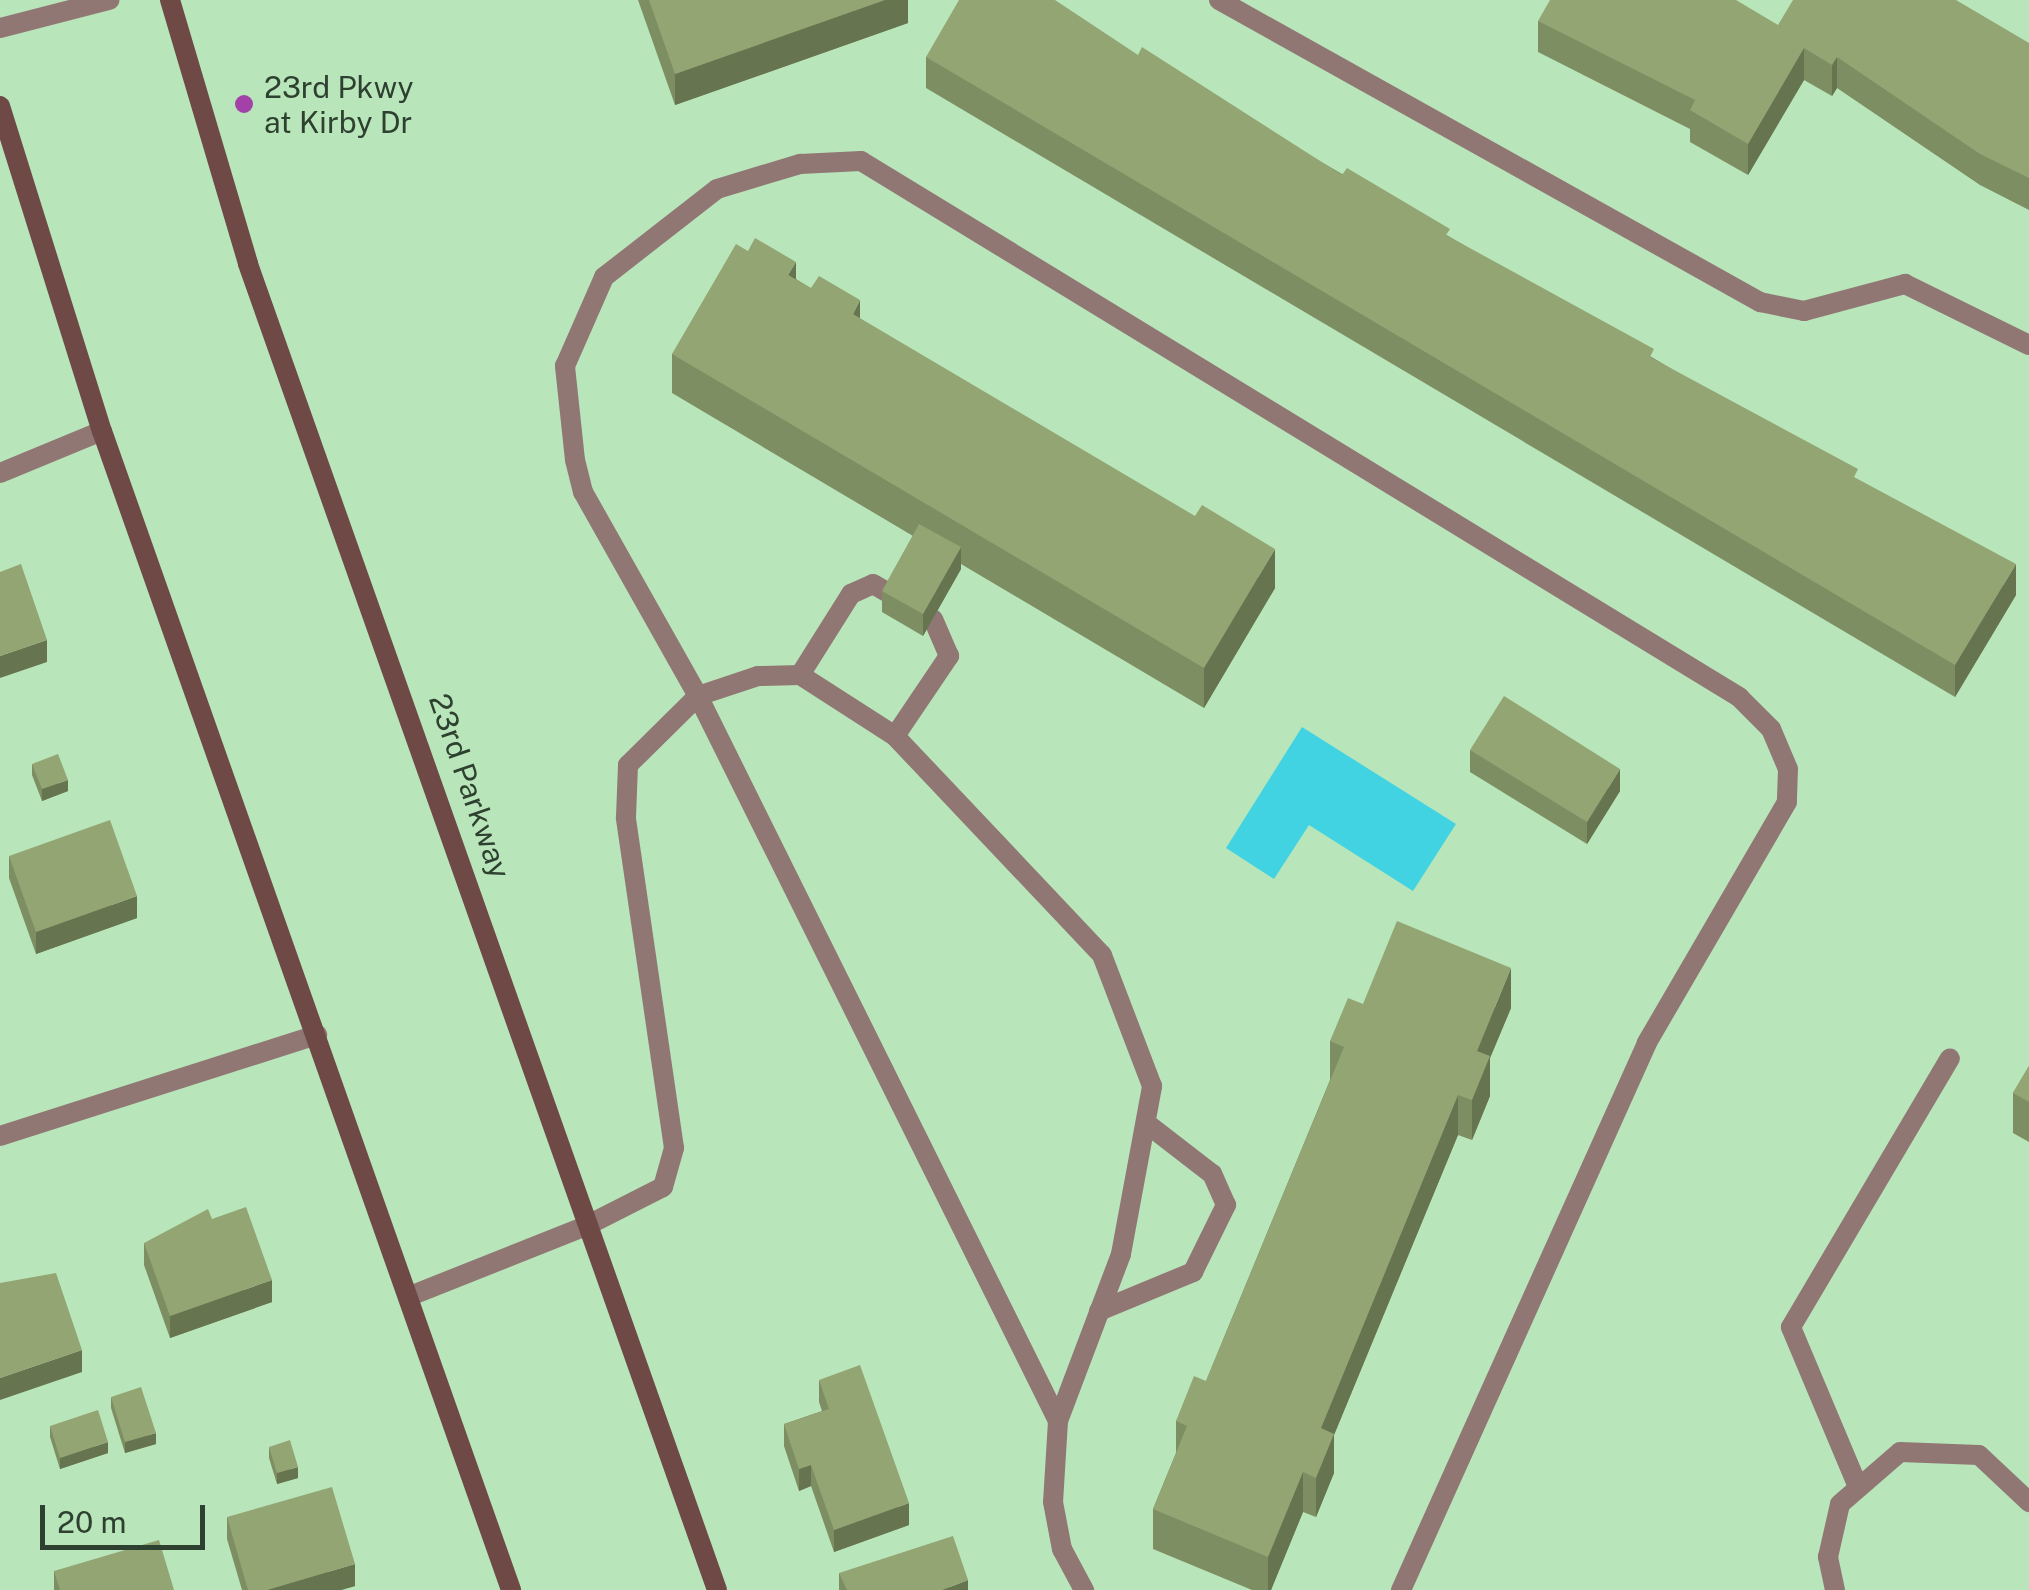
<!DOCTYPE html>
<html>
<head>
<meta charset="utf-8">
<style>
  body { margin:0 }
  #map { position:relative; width:2029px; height:1590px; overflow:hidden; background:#b9e5ba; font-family:"Public Sans",sans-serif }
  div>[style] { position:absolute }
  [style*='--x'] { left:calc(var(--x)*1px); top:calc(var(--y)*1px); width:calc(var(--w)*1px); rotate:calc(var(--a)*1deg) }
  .water>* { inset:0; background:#42d3e2 }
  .lane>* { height:20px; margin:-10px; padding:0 10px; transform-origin:10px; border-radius:10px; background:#917774 }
  .street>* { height:20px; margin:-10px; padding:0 10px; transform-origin:10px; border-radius:10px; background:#917774 }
  .secondary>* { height:20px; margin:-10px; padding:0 10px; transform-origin:10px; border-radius:10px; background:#6e4946 }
  .wall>* { inset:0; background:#7e8e63 }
  .shaded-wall>* { inset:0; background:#667450 }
  .building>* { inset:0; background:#92a573 }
  .dots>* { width:28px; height:28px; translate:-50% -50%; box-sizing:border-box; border:5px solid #b9e5ba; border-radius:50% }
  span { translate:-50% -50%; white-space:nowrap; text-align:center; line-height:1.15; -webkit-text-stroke:8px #b9e5ba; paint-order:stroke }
  .poi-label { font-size:30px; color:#2e402f }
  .left { translate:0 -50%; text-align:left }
  .street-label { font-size:30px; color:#2e402f }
  .scale { position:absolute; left:40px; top:1505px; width:165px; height:45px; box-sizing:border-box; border:5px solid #2e402f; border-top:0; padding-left:12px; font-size:30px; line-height:35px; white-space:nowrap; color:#2e402f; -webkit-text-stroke:8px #b9e5ba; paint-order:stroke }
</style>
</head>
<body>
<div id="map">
  <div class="water">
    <i style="clip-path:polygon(1302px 727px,1456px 824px,1413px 891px,1309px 825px,1274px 879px,1226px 848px)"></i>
  </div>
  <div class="lane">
    <i style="--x:800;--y:675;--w:96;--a:-57.8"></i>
    <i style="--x:851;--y:594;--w:24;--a:-24"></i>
    <i style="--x:873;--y:584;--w:22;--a:30"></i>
    <i style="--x:895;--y:736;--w:97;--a:-56"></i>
    <i style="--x:949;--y:656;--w:40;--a:-113.4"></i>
    <i style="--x:588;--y:1225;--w:84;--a:-26.9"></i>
    <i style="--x:663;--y:1187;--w:41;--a:-74.2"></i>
    <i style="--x:674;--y:1148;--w:334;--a:-98.3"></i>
    <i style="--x:626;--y:817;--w:52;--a:-87.8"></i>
    <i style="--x:628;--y:765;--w:98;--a:-44.6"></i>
    <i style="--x:698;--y:696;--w:809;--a:63.59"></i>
    <i style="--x:1058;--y:1421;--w:81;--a:93.5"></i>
    <i style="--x:1053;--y:1502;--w:48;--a:79.2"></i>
    <i style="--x:1062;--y:1549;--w:47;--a:61.8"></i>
    <i style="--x:1099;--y:1311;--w:102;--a:-22.5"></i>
    <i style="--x:1193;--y:1272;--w:75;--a:-63.8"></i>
    <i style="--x:1226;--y:1205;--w:34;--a:-114"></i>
    <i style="--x:1212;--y:1174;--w:83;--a:-142.3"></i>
    <i style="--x:1058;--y:1421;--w:178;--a:-69.3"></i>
    <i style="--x:1121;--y:1254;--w:171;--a:-79.5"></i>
    <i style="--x:1152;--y:1086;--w:140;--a:-110.9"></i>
    <i style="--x:1102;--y:955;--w:301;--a:-133.4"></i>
    <i style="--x:895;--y:736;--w:113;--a:-147.3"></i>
    <i style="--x:800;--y:675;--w:42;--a:178.6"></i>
    <i style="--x:758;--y:676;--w:63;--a:161.6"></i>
    <i style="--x:698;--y:696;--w:234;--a:-119.4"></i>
    <i style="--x:583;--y:492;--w:33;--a:-104"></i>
    <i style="--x:575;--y:460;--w:95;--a:-96.1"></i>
    <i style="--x:565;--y:366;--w:97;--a:-66.3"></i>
    <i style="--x:604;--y:277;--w:143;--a:-37.9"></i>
    <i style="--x:717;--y:189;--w:87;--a:-16.8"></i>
    <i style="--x:800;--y:164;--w:61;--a:-2.8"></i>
    <i style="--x:861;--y:161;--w:1029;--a:31.4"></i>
    <i style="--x:1739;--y:697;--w:45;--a:45"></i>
    <i style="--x:1771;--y:729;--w:43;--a:67"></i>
    <i style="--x:1788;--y:769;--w:33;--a:92"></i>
    <i style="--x:1787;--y:802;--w:279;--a:120.2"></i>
    <i style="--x:1647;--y:1043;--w:600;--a:114.21"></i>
    <i style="--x:1856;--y:1482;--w:168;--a:-112.8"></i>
    <i style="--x:1791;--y:1327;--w:312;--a:-59.4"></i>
    <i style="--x:1835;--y:1590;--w:34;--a:-102"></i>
    <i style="--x:1828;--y:1557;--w:54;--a:-77.2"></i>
    <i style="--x:1840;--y:1504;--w:79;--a:-40.9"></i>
    <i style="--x:1900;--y:1452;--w:79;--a:2.2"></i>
    <i style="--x:1979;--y:1455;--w:69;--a:43.2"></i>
  </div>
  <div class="street">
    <i style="--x:1219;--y:0;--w:620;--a:29.17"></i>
    <i style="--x:1760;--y:302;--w:45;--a:11.6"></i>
    <i style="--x:1804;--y:311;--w:105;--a:-15"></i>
    <i style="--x:1905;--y:284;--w:138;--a:26.2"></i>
    <i style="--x:0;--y:28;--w:113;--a:-14.4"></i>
    <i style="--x:0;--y:473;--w:110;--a:-22.4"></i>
    <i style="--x:0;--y:1136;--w:333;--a:-17.7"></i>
    <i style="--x:410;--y:1296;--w:192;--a:-21.7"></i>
  </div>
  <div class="secondary">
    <i style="--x:170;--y:0;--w:275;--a:73.5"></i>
    <i style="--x:248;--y:264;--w:1406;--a:70.52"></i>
    <i style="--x:0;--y:106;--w:341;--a:72.6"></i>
    <i style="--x:102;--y:431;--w:1229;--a:70.56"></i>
  </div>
  <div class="wall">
    <i style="clip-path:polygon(638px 0,908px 0,908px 23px,675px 105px)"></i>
    <i style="clip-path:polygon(1538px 21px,1778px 25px,2029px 43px,2029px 210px,1980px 185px,1837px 88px,1832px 96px,1804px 80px,1748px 175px,1690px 142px,1690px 129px,1538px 52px)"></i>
    <i style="clip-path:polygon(1138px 55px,1450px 237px,1858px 480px,2016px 595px,1955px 697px,926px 88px,926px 57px)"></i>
    <i style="clip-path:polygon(796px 279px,860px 319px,1275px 588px,1204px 708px,961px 564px,961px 569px,923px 636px,882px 612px,882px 591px,913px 536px,672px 393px,672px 354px)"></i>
    <i style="clip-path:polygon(1470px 750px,1620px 791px,1587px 844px,1470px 772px)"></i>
    <i style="clip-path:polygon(32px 764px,68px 791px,42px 801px,32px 775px)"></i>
    <i style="clip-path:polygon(9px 856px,137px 918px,36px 954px,9px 878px)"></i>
    <i style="clip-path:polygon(1363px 1004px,1511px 1008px,1490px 1058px,1490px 1096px,1472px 1140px,1458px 1135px,1334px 1435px,1334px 1473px,1316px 1517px,1303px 1512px,1271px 1590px,1252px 1590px,1153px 1549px,1153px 1509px,1176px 1453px,1176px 1421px,1206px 1381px,1330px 1080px,1330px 1041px)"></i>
    <i style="clip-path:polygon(2029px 1066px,2029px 1142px,2013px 1133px,2013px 1093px)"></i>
    <i style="clip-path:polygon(144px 1243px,272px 1302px,170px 1338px,144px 1265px)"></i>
    <i style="clip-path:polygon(819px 1380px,909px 1525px,834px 1552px,811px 1486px,799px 1491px,784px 1446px,784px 1424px,822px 1411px,819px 1402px)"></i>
    <i style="clip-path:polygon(111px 1397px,156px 1444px,125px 1453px,111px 1408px)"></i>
    <i style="clip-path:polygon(50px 1426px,108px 1453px,60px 1469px,50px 1437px)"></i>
    <i style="clip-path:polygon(269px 1447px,298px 1478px,277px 1484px,269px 1458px)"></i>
    <i style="clip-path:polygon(227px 1517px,355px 1586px,341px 1590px,242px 1590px,227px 1539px)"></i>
    <i style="clip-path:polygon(54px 1571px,174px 1590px,54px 1590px)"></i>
    <i style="clip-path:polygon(839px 1573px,968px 1590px,839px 1590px)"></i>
  </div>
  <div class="shaded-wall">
    <i style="clip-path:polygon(885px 0,908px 0,908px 23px,675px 105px,675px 74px)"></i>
    <i style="clip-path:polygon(1804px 48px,1804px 80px,1748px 175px,1748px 144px)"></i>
    <i style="clip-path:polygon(1837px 57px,1837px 88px,1832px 96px,1832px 65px)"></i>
    <i style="clip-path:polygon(796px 262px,796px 302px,788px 275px)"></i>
    <i style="clip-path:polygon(860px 300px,860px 340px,853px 314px)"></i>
    <i style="clip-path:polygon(961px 547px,961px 569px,923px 636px,923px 614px)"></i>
    <i style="clip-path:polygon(1275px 549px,1275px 588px,1204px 708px,1204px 668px)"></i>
    <i style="clip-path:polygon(2016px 564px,2016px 595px,1955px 697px,1955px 665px)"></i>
    <i style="clip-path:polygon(47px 640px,47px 662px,0 678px,0 656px)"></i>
    <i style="clip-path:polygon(1620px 769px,1620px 791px,1587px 844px,1587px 822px)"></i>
    <i style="clip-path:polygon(68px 780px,68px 791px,42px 801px,42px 789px)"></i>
    <i style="clip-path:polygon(137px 896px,137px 918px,36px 954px,36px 932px)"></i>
    <i style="clip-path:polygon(1511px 968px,1511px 1008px,1490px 1058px,1490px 1096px,1472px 1140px,1472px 1100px,1477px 1051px)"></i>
    <i style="clip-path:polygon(1458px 1095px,1458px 1135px,1334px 1435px,1334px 1473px,1316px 1517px,1316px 1478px,1321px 1428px)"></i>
    <i style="clip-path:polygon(272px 1280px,272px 1302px,170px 1338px,170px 1316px)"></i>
    <i style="clip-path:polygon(82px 1350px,82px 1372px,0 1400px,0 1378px)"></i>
    <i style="clip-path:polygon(156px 1433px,156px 1444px,125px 1453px,125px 1442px)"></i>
    <i style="clip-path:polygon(108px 1442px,108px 1453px,60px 1469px,60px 1458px)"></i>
    <i style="clip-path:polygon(811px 1465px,811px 1486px,799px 1491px,799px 1469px)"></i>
    <i style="clip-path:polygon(298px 1467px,298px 1478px,277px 1484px,277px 1473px)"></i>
    <i style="clip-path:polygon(1303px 1472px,1303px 1512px,1271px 1590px,1268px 1590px,1268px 1557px)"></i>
    <i style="clip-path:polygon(909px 1503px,909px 1525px,834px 1552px,834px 1530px)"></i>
    <i style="clip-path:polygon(355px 1564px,355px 1586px,341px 1590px,267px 1590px)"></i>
    <i style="clip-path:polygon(968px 1580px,968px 1590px,942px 1590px)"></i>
  </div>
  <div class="building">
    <i style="clip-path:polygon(649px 0,885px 0,675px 74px)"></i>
    <i style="clip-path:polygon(959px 0,1055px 0,1138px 55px,1142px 47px,1342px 175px,1347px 168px,1450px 229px,1446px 235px,1654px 349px,1650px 357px,1858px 469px,1854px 477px,2016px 564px,1955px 665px,926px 57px)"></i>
    <i style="clip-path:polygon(1550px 0,1736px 0,1778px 25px,1793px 0,1956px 0,2029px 43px,2029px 178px,1980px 154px,1837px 57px,1832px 65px,1804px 48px,1748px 144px,1690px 110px,1695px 100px,1538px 21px)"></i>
    <i style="clip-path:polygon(755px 238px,796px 262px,788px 275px,811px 288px,819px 276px,860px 300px,853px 314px,1195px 516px,1202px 505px,1275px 549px,1204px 668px,672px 354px,736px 244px,748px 251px)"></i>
    <i style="clip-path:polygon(919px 524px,961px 547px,923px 614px,882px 591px)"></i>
    <i style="clip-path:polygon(21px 564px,47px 640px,0 656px,0 572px)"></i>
    <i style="clip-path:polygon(1504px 696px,1620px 769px,1587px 822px,1470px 750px)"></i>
    <i style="clip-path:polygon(58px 754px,68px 780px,42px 789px,32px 764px)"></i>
    <i style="clip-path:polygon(110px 820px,137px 896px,36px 932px,9px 856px)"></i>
    <i style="clip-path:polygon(1397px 921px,1511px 968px,1477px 1051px,1490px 1056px,1472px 1100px,1458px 1095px,1321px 1428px,1334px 1434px,1316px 1478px,1303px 1472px,1268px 1557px,1153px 1509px,1187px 1426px,1176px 1421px,1194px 1376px,1206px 1381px,1344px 1047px,1330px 1041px,1348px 998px,1363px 1004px)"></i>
    <i style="clip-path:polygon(2029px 1066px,2029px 1102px,2013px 1093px)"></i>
    <i style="clip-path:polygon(246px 1207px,272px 1280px,170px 1316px,144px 1243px,208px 1209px,212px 1219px)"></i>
    <i style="clip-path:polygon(56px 1273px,82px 1350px,0 1378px,0 1283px)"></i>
    <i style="clip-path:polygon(860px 1365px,909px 1503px,834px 1530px,811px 1465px,799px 1469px,784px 1424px,829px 1409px,819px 1380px)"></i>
    <i style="clip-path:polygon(141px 1387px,156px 1433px,125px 1442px,111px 1397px)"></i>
    <i style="clip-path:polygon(98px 1410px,108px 1442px,60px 1458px,50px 1426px)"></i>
    <i style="clip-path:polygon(290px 1440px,298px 1467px,277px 1473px,269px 1447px)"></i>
    <i style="clip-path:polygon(332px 1487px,355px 1564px,267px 1590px,248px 1590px,227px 1517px)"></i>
    <i style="clip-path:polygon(953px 1536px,968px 1580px,942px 1590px,847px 1590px,839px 1573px)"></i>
    <i style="clip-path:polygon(159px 1540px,174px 1590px,60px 1590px,54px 1571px)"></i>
  </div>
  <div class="dots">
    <i style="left:244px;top:104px;background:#a241a8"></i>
  </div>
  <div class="poi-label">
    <span class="left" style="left:264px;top:104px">23rd Pkwy<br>at Kirby Dr</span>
  </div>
  <div class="street-label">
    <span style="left:470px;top:786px;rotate:71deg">23rd Parkway</span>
  </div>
  <div class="scale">20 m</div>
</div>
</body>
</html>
